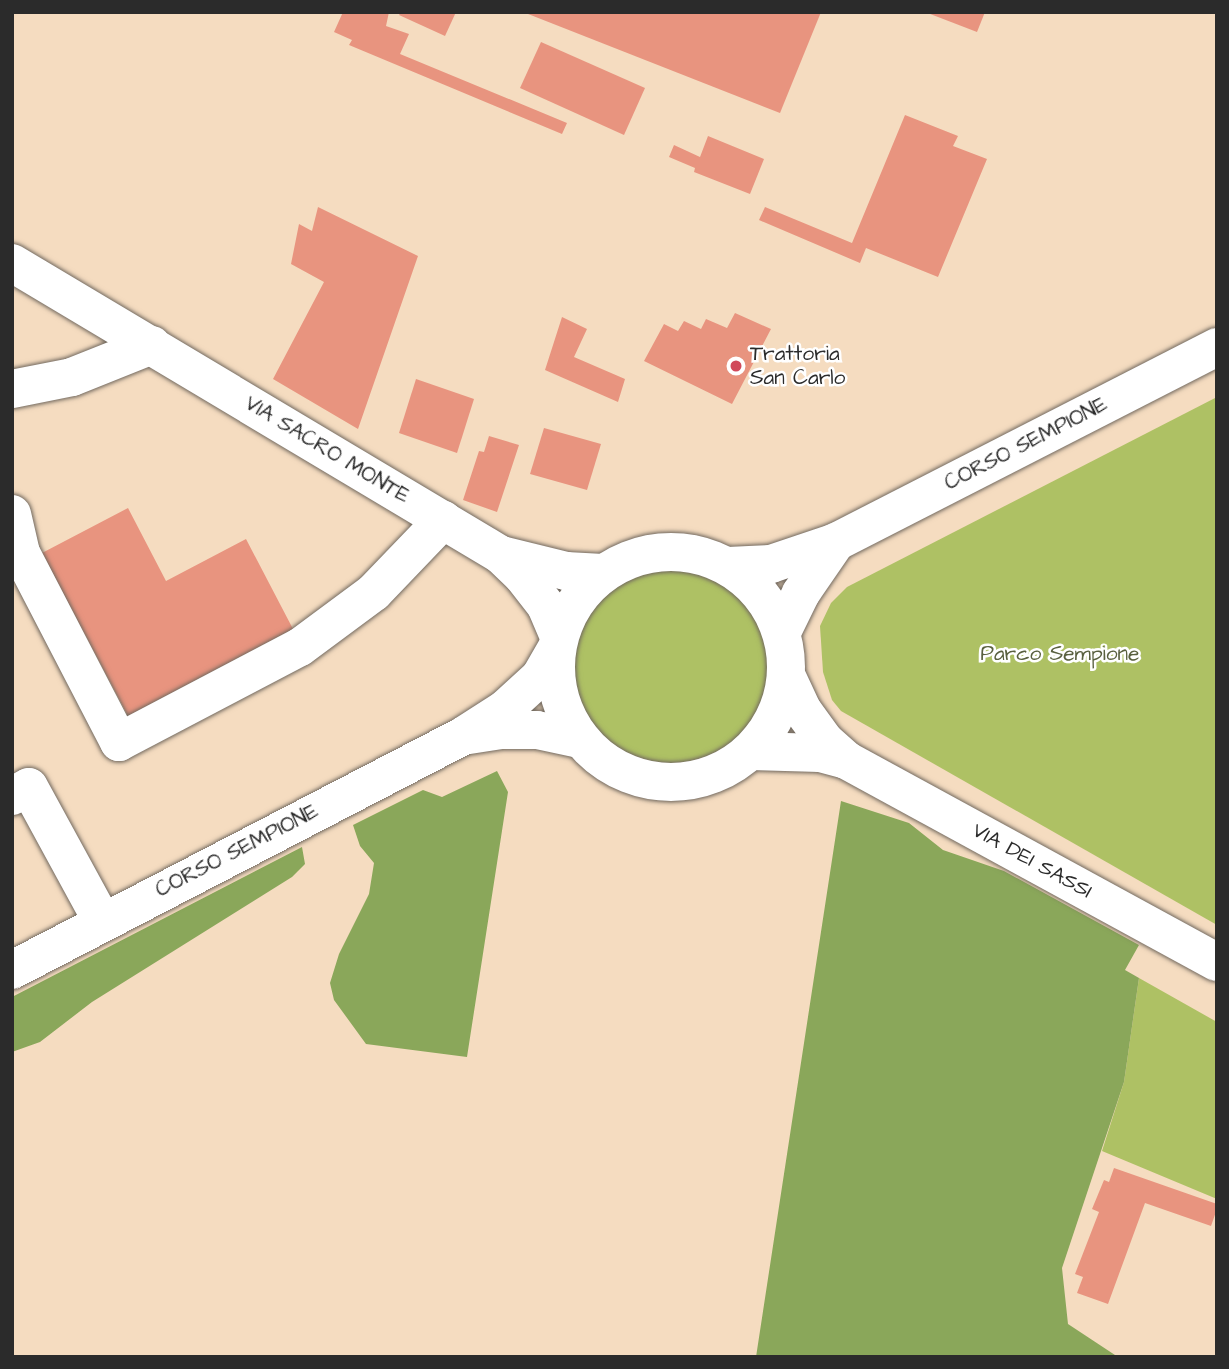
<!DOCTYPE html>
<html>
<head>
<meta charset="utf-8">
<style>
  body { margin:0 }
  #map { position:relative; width:1229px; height:1369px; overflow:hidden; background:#f5dcc0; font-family:"Architects Daughter",sans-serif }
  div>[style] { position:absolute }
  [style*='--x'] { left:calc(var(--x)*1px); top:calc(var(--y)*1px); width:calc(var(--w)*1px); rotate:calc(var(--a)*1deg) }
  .green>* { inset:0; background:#aec164 }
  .round { border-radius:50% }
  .forest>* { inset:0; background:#8aa75a }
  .building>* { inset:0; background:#e8947f }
  .roads { filter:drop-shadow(0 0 2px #72695f) drop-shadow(0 0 2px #72695f) }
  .minor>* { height:38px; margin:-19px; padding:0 19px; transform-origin:19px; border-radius:19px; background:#fff }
  .major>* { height:38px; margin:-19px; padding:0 19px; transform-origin:19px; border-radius:19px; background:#fff }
  .major>.ring { margin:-19px; padding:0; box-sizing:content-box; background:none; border:38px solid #fff; border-radius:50% }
  .dots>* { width:19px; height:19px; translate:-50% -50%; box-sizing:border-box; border:4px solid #fff; border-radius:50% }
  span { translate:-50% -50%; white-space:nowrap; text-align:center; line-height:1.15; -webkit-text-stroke:5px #fff; paint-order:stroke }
  .poi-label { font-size:21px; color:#2b2b2b }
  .left { translate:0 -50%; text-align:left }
  .street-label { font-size:21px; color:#2b2b2b }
  .park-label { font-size:21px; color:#59603f }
  .frame { position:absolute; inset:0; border:14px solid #2b2b2b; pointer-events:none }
</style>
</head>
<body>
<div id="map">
  <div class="green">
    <i style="clip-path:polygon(1217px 397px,1217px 925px,841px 711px,832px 700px,823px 672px,820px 626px,831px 603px,847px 587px)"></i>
    <i class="round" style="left:573px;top:567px;width:196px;height:196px"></i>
    <i style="clip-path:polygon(1139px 978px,1217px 1022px,1217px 1199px,1102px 1151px,1124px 1082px)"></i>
  </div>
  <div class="forest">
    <i style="clip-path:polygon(497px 771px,508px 792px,467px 1057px,366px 1044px,334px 1000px,330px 983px,339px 954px,369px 894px,374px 863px,360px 846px,353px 825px,423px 790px,442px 797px)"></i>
    <i style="clip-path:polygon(841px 801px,909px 823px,943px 850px,1004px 871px,1139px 945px,1125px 970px,1139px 978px,1124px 1082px,1062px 1268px,1068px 1324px,1118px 1357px,756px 1357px)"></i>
    <i style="clip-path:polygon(302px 847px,305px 864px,292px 877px,92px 1002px,40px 1042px,12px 1052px,12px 997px)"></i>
  </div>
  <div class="building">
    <i style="clip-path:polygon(343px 12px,389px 12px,386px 26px,409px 34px,400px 54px,567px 123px,562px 134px,349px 45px,352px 40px,334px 32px)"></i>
    <i style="clip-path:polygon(401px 12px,456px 12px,445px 36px,399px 15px)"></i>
    <i style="clip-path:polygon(523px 12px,821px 12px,780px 113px)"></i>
    <i style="clip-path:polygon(925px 12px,985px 12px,977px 32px)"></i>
    <i style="clip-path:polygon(541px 42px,645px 88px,624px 135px,520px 88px)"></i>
    <i style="clip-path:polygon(905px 115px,958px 136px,953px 146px,987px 159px,938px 277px,866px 248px,860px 263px,759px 220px,765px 207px,852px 243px)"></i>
    <i style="clip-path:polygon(708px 136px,764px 159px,750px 194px,694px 172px,695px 168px,669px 157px,674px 145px,700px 157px)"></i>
    <i style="clip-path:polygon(318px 207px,418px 256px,358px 429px,273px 379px,324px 282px,291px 264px,299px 224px,312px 231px)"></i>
    <i style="clip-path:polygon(735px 313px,771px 329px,732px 404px,644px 361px,664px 324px,678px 331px,684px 321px,701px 329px,706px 319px,727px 328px)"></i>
    <i style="clip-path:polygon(562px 317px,587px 329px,574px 357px,625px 379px,618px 402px,545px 370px)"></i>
    <i style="clip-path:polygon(416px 379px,474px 399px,457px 453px,399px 433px)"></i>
    <i style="clip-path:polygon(544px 428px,601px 444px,587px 490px,530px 474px)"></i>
    <i style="clip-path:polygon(489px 436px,519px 445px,497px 512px,463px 500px,479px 451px,484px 452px)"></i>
    <i style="clip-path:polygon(128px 508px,166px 581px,246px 539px,293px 629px,128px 716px,42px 553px)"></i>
    <i style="clip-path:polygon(1114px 1168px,1217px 1204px,1217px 1209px,1211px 1226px,1145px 1203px,1108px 1304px,1077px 1293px,1083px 1277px,1075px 1274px,1099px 1212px,1092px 1209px,1104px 1180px,1109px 1182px)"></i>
  </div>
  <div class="roads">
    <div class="minor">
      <i style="--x:12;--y:263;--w:570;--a:30.84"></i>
      <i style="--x:501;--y:555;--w:29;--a:44"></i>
      <i style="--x:522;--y:575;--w:39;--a:52"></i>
      <i style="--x:546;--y:606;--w:34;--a:67"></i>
      <i style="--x:12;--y:389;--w:61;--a:-11.3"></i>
      <i style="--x:72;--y:377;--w:86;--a:-21.8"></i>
      <i style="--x:12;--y:514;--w:40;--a:77"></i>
      <i style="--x:21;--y:553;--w:213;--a:62.6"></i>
      <i style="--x:119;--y:742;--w:204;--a:-27.7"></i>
      <i style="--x:300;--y:647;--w:92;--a:-36.6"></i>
      <i style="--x:374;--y:592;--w:100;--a:-46.2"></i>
      <i style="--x:501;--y:555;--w:67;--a:13.8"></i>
      <i style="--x:566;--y:571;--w:37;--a:3"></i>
      <i style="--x:787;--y:677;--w:38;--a:65"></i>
      <i style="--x:803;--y:711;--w:37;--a:54"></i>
      <i style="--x:825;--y:741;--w:28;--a:42"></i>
      <i style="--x:751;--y:751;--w:69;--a:1.7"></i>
      <i style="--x:820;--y:753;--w:27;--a:15"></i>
      <i style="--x:846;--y:760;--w:422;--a:28.6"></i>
      <i style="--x:12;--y:796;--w:19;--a:-28"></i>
      <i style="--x:29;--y:787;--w:153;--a:61.4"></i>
    </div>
    <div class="major">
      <i class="ring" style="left:556px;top:552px;width:192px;height:192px"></i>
      <i style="--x:728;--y:566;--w:43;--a:-2.7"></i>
      <i style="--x:771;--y:564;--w:69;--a:-18.7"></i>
      <i style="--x:836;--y:542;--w:428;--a:-27.1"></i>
      <i style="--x:782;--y:632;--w:43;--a:-64"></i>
      <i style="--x:801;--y:593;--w:62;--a:-55.5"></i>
      <i style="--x:469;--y:735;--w:31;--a:-9"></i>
      <i style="--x:500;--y:730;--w:37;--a:0"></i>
      <i style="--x:537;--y:730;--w:43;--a:12.1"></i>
      <i style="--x:12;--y:970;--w:508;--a:-27.42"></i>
      <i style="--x:463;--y:736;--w:50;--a:-32.7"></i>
      <i style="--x:505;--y:709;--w:47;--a:-42.4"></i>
      <i style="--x:540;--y:677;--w:32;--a:-60"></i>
    </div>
  </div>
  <div class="dots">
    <i style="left:736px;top:366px;background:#d1495b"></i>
  </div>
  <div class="poi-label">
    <span class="left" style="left:750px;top:366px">Trattoria<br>San Carlo</span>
  </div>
  <div class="street-label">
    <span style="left:1026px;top:444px;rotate:-27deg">CORSO SEMPIONE</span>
    <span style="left:327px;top:450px;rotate:31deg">VIA SACRO MONTE</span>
    <span style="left:237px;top:851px;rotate:-27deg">CORSO SEMPIONE</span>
    <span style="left:1032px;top:861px;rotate:29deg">VIA DEI SASSI</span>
  </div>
  <div class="park-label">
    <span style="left:1060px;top:654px">Parco Sempione</span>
  </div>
  <div class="frame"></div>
</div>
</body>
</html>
